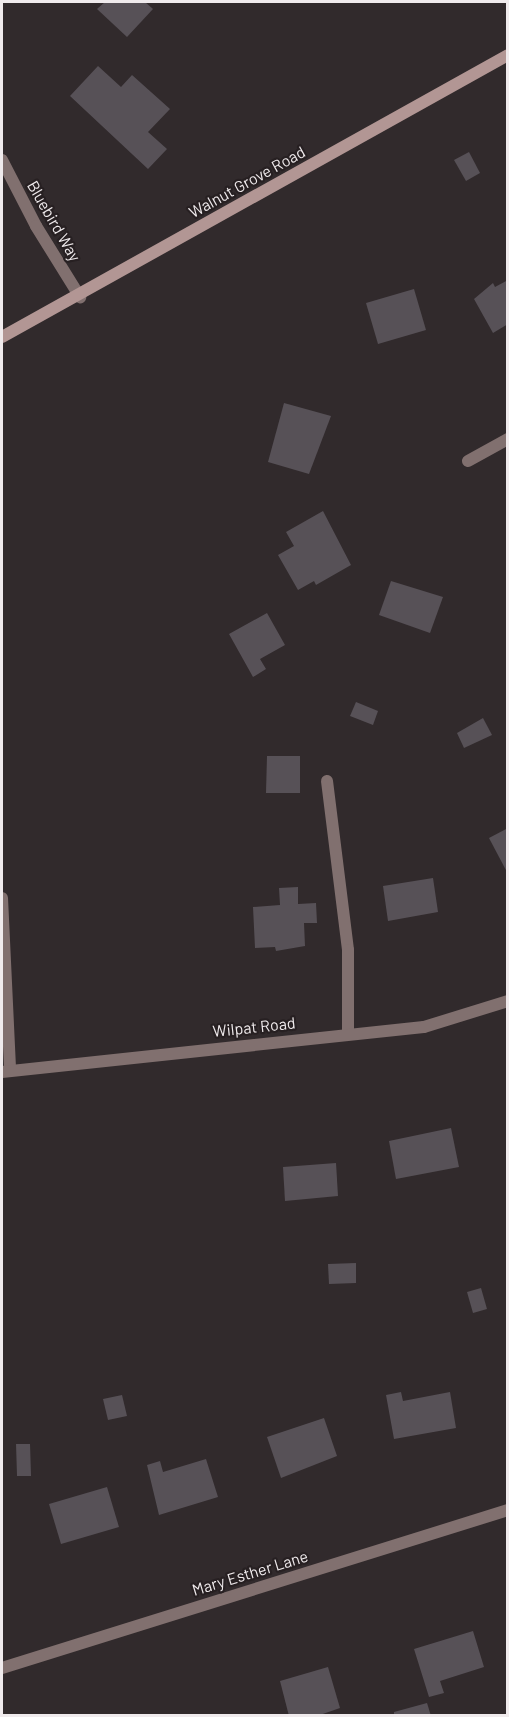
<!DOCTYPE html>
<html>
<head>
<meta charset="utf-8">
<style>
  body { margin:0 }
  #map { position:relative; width:509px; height:1717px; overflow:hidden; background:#312a2c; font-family:Barlow,sans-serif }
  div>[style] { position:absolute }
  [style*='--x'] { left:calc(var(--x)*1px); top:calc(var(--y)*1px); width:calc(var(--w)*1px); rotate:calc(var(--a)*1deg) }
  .building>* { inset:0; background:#575157 }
  .service>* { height:12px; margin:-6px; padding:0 6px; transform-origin:6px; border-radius:6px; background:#81706f }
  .minor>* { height:12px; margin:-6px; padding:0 6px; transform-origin:6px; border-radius:6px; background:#81706f }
  .secondary>* { height:12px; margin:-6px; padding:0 6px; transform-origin:6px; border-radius:6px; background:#b29694 }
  span { translate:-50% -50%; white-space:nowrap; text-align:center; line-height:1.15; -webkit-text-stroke:4.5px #272022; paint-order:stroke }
  .street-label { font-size:16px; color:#f0ebed }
  .frame { position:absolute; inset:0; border:3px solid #f0ebed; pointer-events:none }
</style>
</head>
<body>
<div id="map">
  <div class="building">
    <i style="clip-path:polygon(105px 2px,145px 2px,153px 9px,127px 37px,97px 9px)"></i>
    <i style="clip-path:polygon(98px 66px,121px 87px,132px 75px,170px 109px,148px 132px,167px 149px,148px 169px,70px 96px)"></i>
    <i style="clip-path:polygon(469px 152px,480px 173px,466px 181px,454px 160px)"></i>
    <i style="clip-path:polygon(508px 280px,508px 324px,493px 333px,474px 299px,493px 283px,495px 287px)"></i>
    <i style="clip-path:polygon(414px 289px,426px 330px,378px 344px,366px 303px)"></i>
    <i style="clip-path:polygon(284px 403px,331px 416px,309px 474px,268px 462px)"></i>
    <i style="clip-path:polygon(323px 511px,351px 565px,316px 585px,314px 581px,298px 590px,278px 555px,294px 546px,286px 532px)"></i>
    <i style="clip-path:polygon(391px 581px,443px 597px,430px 633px,379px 615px)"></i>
    <i style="clip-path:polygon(267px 613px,285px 645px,260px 659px,266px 669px,253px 677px,229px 634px)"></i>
    <i style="clip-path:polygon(356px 702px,378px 711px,373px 725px,350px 716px)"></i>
    <i style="clip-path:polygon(483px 718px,492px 735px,464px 748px,457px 733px)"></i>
    <i style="clip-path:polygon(267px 756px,300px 756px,300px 793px,266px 793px)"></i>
    <i style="clip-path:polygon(508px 828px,508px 874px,489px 838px)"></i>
    <i style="clip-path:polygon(433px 878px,438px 912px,388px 921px,383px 886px)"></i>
    <i style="clip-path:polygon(298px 887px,298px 904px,316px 903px,317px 923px,304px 923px,305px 946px,276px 951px,275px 947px,255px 948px,253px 907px,280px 905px,279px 888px)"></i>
    <i style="clip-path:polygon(451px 1128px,459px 1167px,396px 1179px,389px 1141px)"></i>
    <i style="clip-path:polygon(336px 1163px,338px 1196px,285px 1201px,283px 1167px)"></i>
    <i style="clip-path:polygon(356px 1263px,356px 1283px,329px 1284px,328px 1264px)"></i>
    <i style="clip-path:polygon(481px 1288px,487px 1309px,473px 1313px,467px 1292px)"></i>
    <i style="clip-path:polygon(401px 1392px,403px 1401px,450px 1392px,456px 1428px,394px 1439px,386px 1395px)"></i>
    <i style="clip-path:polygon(122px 1395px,127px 1416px,108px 1420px,103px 1399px)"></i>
    <i style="clip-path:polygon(324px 1418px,337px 1456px,281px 1478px,267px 1437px)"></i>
    <i style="clip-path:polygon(16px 1444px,30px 1444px,31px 1476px,17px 1476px)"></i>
    <i style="clip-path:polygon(206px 1459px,218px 1497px,159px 1515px,147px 1465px,160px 1461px,163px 1472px)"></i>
    <i style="clip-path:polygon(107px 1487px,119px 1527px,61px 1544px,49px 1504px)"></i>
    <i style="clip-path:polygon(473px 1631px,484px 1667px,440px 1681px,444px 1693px,429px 1697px,414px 1649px)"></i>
    <i style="clip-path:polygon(328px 1667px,340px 1708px,317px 1716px,289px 1716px,280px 1681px)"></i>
    <i style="clip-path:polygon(427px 1703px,431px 1716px,394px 1716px,394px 1712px)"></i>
  </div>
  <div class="service">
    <i style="--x:327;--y:781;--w:170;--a:82.9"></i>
    <i style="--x:348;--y:950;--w:84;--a:90"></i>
  </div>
  <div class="minor">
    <i style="--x:2;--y:160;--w:74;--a:62.7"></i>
    <i style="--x:36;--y:226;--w:84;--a:58.2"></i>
    <i style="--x:468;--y:461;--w:46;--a:-28.8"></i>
    <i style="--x:2;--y:898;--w:172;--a:87.3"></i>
    <i style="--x:2;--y:1072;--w:424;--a:-6.1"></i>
    <i style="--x:424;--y:1027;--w:88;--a:-17.2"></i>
    <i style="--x:2;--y:1668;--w:530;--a:-17.34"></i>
  </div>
  <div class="secondary">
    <i style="--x:2;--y:337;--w:579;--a:-29.13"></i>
  </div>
  <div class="street-label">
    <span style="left:247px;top:182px;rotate:-29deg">Walnut Grove Road</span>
    <span style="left:54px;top:221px;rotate:60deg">Bluebird Way</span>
    <span style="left:254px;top:1027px;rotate:-6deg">Wilpat Road</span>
    <span style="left:250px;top:1573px;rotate:-17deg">Mary Esther Lane</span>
  </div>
  <div class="frame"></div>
</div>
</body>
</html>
